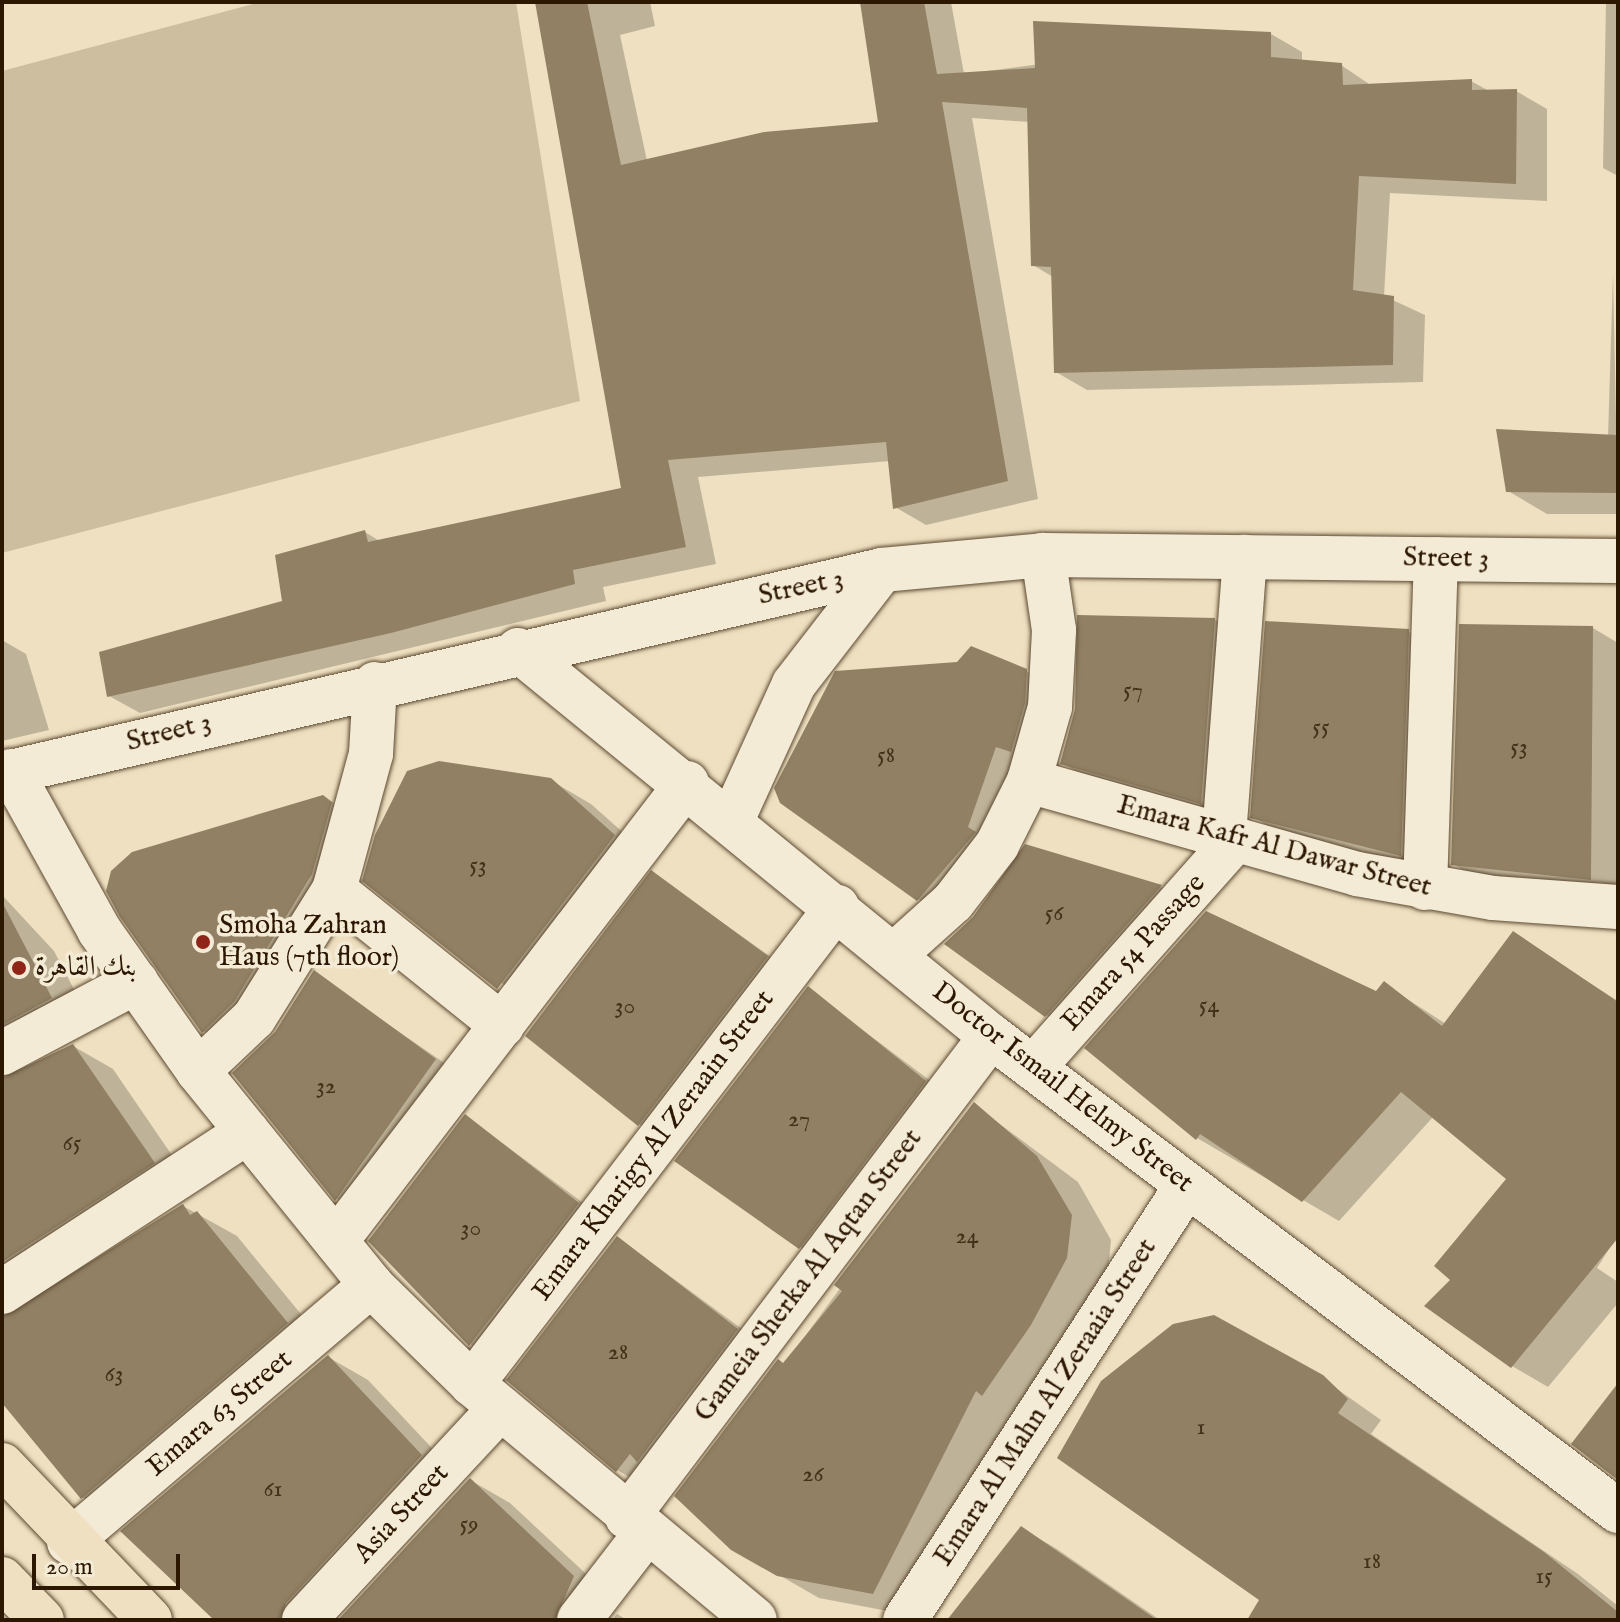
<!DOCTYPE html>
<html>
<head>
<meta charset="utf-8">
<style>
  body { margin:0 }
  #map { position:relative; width:1620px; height:1622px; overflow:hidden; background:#eee0c0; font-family:"IM FELL English",Amiri,serif }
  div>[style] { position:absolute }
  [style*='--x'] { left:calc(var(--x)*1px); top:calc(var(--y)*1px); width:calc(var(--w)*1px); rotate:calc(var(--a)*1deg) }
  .green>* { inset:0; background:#cdbea0 }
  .shadow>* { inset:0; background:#0003 }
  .building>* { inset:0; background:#918064 }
  .roads { filter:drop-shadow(0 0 2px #5c4931) drop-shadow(0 0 2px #5c4931) }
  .minor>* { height:44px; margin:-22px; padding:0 22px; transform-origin:22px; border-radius:22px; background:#f4ebd6 }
  .major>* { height:44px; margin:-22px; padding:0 22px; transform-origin:22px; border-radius:22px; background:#eee0c0 }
  .dots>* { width:22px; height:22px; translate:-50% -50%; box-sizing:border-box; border:4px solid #f4ebd6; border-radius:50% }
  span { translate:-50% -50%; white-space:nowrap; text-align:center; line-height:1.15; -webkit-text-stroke:7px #f4ebd6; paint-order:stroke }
  .number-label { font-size:24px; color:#45311a }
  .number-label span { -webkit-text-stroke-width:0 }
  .street-label { font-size:28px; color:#2c1701 }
  .poi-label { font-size:28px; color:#2c1701 }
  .left { translate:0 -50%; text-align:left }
  .frame { position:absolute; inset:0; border:4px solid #2c1701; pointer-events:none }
  .scale { position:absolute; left:32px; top:1554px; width:148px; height:36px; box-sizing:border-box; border:4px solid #2c1701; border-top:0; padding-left:10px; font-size:24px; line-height:28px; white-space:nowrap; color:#2c1701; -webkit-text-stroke:6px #f4ebd6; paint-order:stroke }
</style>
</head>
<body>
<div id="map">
  <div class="green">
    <i style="clip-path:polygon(261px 2px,516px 2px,580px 401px,2px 553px,2px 71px)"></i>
  </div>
  <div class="shadow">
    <i style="clip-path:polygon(537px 2px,650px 2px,655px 26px,620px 35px,647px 161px,880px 124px,862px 2px,951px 2px,964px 74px,1271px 34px,1302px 52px,1302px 62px,1341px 65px,1372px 86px,1471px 81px,1489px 91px,1516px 91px,1547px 109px,1547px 201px,1390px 193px,1384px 296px,1425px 315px,1423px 382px,1087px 390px,1056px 372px,1053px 277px,1033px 265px,1029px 122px,972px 118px,1038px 499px,926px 525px,895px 507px,890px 461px,698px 477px,716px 564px,603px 587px,606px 601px,140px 713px,109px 696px,285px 602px,365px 532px,381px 542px,623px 490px)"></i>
    <i style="clip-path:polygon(1606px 2px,1618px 2px,1618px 176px,1603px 168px)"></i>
    <i style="clip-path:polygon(1613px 273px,1618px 514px,1547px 514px,1508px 491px,1608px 437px)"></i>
    <i style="clip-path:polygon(1215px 620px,1246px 638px,1232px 820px,1093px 781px,1062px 763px,1077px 709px)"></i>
    <i style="clip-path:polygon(1593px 628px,1618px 643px,1618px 900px,1493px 887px,1453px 864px)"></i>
    <i style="clip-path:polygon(1408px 631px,1439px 649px,1432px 873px,1284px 835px,1253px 817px)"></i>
    <i style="clip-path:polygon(2px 640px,26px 654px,49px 730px,2px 741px)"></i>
    <i style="clip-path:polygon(1026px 671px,1066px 694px,958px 922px,918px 899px)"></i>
    <i style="clip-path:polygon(550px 780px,591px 804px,654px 860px,539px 1011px,365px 880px)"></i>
    <i style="clip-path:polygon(323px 797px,355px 815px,234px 1049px,203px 1031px)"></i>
    <i style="clip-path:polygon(1026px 847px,1161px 887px,1192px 904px,1077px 1033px,1046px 1015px,974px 919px)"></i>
    <i style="clip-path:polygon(652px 873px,798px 976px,670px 1142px,639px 1124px)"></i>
    <i style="clip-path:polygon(2px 895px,54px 951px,91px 1022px,21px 1062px,21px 1074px,73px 1046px,113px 1069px,193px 1186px,28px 1294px,18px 1314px,183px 1206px,237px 1236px,327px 1346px,123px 1520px,82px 1497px,2px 1400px)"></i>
    <i style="clip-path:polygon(1513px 934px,1618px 1001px,1618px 1235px,1597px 1268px,1618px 1282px,1618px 1303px,1548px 1387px,1512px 1366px,1452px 1280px,1508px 1179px,1433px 1117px,1339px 1221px,1197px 1138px,1087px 1048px,1377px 993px,1384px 984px,1446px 1024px)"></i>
    <i style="clip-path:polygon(314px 973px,466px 1078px,367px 1217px,337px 1199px,235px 1073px,277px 1033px)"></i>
    <i style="clip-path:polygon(808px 989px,956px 1100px,831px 1265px,800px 1247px)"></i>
    <i style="clip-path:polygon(974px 1105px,1078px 1182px,1111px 1240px,1107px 1282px,914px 1616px,819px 1598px,732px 1548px,784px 1365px)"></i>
    <i style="clip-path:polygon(466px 1116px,609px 1222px,501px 1363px,471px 1345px,370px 1241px)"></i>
    <i style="clip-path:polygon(618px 1238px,768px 1348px,648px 1488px,617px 1470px)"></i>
    <i style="clip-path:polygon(1214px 1317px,1306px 1367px,1381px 1420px,1371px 1434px,1578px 1574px,1618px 1606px,1618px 1620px,1275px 1620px,1262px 1599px)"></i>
    <i style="clip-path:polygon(328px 1357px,368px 1380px,461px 1479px,331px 1620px,217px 1620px)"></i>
    <i style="clip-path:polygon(470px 1480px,510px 1503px,614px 1600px,604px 1620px,341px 1620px)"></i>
    <i style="clip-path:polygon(1021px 1528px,1057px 1549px,1160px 1620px,950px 1620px)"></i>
    <i style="clip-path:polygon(617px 1614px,627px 1620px,612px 1620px)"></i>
  </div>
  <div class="building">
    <i style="clip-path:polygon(535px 2px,587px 2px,621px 165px,764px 132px,878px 122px,860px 2px,924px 2px,937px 74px,1035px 68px,1033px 21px,1271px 32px,1271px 57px,1342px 63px,1343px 85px,1472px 79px,1472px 90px,1517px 89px,1516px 184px,1359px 176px,1353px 290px,1394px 296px,1393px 365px,1054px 373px,1051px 267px,1031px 266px,1027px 108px,942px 102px,1008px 481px,893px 509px,886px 442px,668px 460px,686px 547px,573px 570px,575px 584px,391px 633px,107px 697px,99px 652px,282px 601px,275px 555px,365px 530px,368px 542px,621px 488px)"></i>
    <i style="clip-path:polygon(1496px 429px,1618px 435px,1618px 493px,1506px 492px)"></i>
    <i style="clip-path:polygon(1077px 615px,1215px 618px,1201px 804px,1060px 764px,1075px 709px)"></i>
    <i style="clip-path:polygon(1265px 621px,1409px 629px,1401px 856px,1250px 818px)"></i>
    <i style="clip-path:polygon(1459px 624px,1593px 626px,1591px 880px,1451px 865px)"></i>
    <i style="clip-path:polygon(971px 646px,1027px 669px,1025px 703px,1011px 752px,996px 747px,968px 827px,976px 832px,917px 901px,780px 803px,774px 788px,835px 671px,957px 662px)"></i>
    <i style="clip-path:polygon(439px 761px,551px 778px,615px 835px,497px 989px,362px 881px,375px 835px,407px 771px)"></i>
    <i style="clip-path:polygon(323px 795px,332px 802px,312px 874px,234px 1002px,202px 1033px,120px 917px,106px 891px,111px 871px,132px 852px)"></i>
    <i style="clip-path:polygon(1025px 844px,1162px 885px,1045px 1017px,944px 944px,973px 917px)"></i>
    <i style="clip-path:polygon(651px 870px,768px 956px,638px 1126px,525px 1036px)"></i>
    <i style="clip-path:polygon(2px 902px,52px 998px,2px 1025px)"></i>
    <i style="clip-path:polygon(1206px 911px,1376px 991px,1384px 981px,1442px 1026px,1513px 931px,1618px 1002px,1618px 1238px,1511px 1368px,1424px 1306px,1450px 1280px,1434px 1266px,1506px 1179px,1401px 1092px,1302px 1202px,1200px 1134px,1196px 1140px,1084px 1048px)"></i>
    <i style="clip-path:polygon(314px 970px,436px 1059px,335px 1201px,232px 1073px,275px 1032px)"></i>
    <i style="clip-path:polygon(808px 986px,926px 1081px,799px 1249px,674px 1161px)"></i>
    <i style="clip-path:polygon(73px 1044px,155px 1163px,2px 1262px,2px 1078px)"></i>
    <i style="clip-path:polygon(974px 1102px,1037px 1156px,1072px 1215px,1067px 1258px,1031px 1325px,982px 1396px,976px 1391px,873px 1594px,777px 1576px,731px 1550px,674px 1496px,778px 1359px,783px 1363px,842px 1291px,834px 1285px)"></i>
    <i style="clip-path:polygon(465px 1114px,579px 1203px,469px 1346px,368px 1241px)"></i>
    <i style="clip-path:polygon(183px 1204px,190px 1215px,197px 1211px,288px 1323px,81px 1499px,2px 1403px,2px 1317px)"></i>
    <i style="clip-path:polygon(617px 1236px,738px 1329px,637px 1462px,630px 1454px,616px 1472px,506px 1380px)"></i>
    <i style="clip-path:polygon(1214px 1315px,1323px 1375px,1348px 1399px,1338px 1413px,1544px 1552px,1618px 1612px,1618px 1620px,1247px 1620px,1259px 1600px,1057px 1458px,1101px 1381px,1173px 1324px)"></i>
    <i style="clip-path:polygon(328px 1355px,422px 1455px,286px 1603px,280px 1620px,214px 1620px,120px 1531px)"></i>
    <i style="clip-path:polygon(1618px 1383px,1618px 1480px,1571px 1444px)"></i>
    <i style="clip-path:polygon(470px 1478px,574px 1576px,555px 1620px,338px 1620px)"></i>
    <i style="clip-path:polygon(1021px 1526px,1157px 1620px,947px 1620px)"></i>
  </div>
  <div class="roads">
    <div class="minor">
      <i style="--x:518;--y:650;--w:611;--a:39.22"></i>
      <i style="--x:991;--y:1036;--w:787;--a:37.15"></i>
      <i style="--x:11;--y:771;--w:182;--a:61"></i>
      <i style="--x:99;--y:930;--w:172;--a:54.9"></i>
      <i style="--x:198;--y:1071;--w:275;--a:51"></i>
      <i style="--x:371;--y:1285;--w:141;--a:44.4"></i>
      <i style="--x:472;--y:1384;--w:368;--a:39.8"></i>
      <i style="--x:2;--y:774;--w:903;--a:-13.05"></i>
      <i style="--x:882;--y:570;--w:162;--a:-5.3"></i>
      <i style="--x:1043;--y:555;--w:575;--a:0.6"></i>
      <i style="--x:1029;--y:781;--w:341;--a:15.8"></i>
      <i style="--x:1357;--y:874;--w:138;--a:10"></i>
      <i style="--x:1493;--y:898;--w:125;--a:4.1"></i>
      <i style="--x:732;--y:820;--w:149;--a:-65.5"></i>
      <i style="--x:794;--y:684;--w:144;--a:-52.3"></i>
      <i style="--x:1224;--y:836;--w:280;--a:-85.7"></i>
      <i style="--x:1425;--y:888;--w:329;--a:-88.1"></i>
      <i style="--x:334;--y:890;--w:216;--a:38.8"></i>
      <i style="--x:894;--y:955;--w:79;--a:-41.9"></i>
      <i style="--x:953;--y:902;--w:72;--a:-52.3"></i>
      <i style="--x:997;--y:845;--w:72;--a:-63.4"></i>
      <i style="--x:1029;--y:781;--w:77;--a:-74.2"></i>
      <i style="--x:1050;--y:707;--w:77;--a:-87"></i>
      <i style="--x:1054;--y:630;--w:76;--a:-98.3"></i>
      <i style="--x:2;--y:1053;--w:152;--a:-27.9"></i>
      <i style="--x:1033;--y:1068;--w:306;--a:-48.4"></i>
      <i style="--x:198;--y:1071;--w:77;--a:-43.4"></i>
      <i style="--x:254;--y:1018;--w:151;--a:-58"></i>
      <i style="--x:334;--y:890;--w:141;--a:-74.8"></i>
      <i style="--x:371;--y:754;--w:70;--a:-86.7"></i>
      <i style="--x:336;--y:1241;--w:577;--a:-52.53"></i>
      <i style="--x:2;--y:1292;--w:293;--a:-33.1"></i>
      <i style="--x:472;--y:1384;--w:601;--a:-52.58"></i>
      <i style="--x:627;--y:1517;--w:603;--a:-52.88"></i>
      <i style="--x:69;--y:1542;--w:397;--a:-40.4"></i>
      <i style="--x:304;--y:1620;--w:289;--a:-47.2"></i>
      <i style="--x:579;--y:1620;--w:110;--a:-52.4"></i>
      <i style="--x:905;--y:1620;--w:518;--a:-57.05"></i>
    </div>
    <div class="major">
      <i style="--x:2;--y:1465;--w:214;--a:46.3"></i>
      <i style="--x:2;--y:1579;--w:57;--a:45.7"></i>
    </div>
  </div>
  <div class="dots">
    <i style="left:203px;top:942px;background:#8f2418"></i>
    <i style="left:19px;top:968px;background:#8f2418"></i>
  </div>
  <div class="number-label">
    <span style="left:1133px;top:691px">57</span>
    <span style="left:1321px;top:728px">55</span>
    <span style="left:1519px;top:748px">53</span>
    <span style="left:886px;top:756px">58</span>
    <span style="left:478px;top:866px">53</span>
    <span style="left:1054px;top:914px">56</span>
    <span style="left:1209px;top:1006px">54</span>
    <span style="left:625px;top:1007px">30</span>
    <span style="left:326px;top:1087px">32</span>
    <span style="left:799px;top:1120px">27</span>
    <span style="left:72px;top:1144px">65</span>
    <span style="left:471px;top:1229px">30</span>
    <span style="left:967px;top:1237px">24</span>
    <span style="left:618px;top:1353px">28</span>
    <span style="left:114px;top:1375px">63</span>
    <span style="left:1201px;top:1428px">1</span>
    <span style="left:813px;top:1475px">26</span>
    <span style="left:273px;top:1490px">61</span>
    <span style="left:469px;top:1525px">59</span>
    <span style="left:1372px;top:1562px">18</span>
    <span style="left:1544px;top:1577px">15</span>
  </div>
  <div class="street-label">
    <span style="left:1446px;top:559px;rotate:1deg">Street 3</span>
    <span style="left:801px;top:588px;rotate:-12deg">Street 3</span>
    <span style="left:169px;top:733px;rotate:-14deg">Street 3</span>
    <span style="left:1274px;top:847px;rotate:15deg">Emara Kafr Al Dawar Street</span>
    <span style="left:1134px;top:953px;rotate:-48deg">Emara 54 Passage</span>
    <span style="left:1062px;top:1088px;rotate:38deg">Doctor Ismail Helmy Street</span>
    <span style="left:654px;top:1146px;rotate:-53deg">Emara Kharigy Al Zeraain Street</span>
    <span style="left:809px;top:1276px;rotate:-53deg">Gameia Sherka Al Aqtan Street</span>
    <span style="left:1046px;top:1403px;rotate:-57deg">Emara Al Mahn Al Zeraaia Street</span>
    <span style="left:220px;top:1414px;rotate:-40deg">Emara 63 Street</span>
    <span style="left:402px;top:1514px;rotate:-47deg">Asia Street</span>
  </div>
  <div class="poi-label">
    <span class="left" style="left:219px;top:942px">Smoha Zahran<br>Haus (7th floor)</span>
    <span class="left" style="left:35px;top:968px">بنك القاهرة</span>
  </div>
  <div class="frame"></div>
  <div class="scale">20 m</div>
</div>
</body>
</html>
